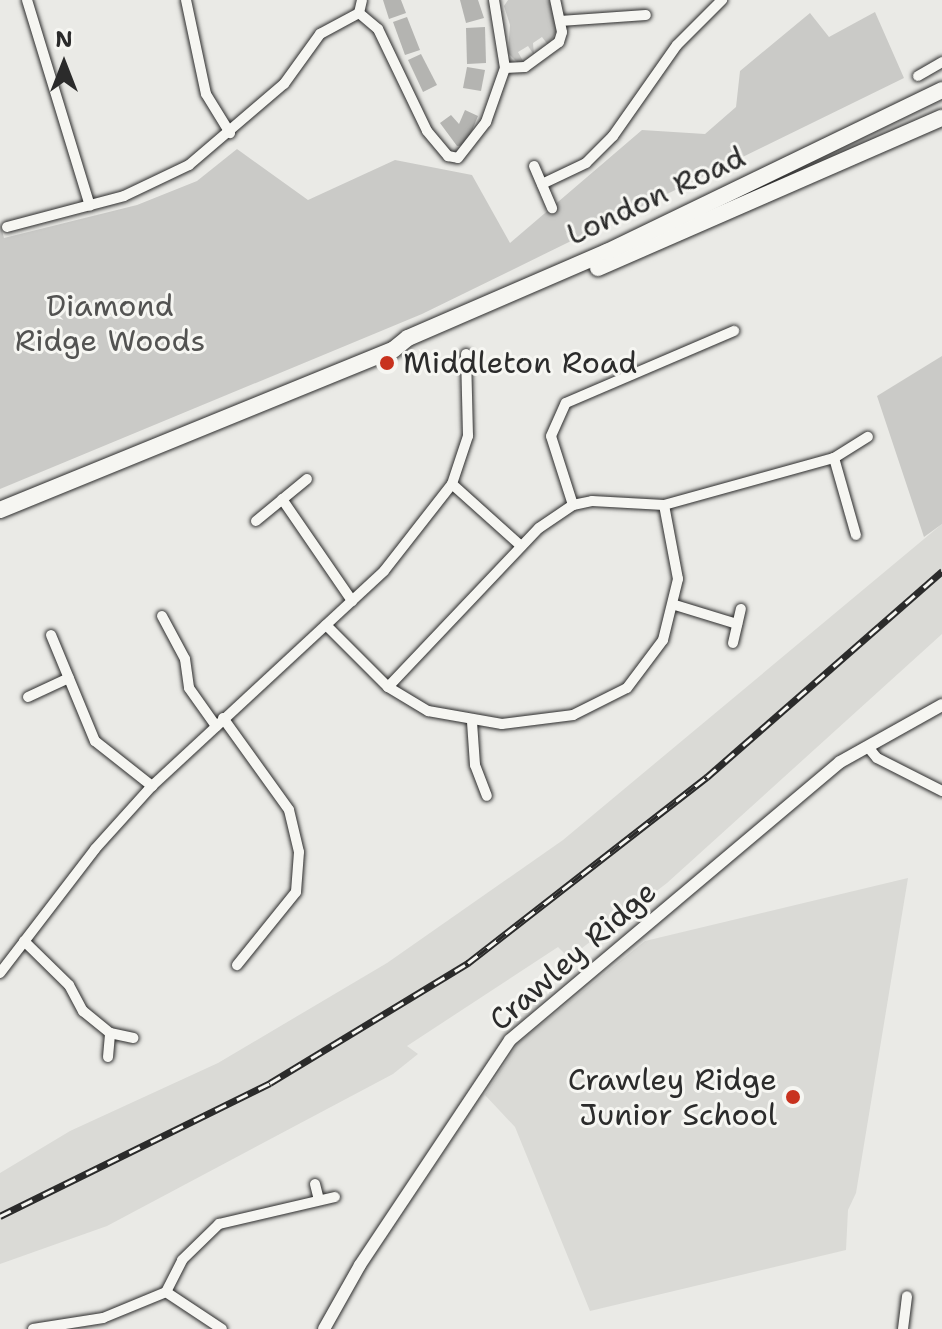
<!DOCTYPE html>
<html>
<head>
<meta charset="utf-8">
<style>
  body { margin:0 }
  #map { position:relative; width:942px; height:1329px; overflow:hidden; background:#eaeae6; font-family:"Shantell Sans",sans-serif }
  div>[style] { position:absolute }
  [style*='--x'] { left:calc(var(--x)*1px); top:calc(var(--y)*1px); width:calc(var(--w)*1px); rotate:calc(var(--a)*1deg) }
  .built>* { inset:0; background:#dadad6 }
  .green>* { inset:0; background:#cacac7 }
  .building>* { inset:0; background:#b4b4b1 }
  .roads { filter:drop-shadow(0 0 2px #2b2b2b) drop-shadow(0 0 2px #2b2b2b) }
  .minor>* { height:10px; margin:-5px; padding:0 5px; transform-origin:5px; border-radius:5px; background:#f6f6f2 }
  .tertiary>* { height:12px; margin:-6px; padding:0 6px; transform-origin:6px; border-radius:6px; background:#f6f6f2 }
  .primary>* { height:16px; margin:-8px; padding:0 8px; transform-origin:8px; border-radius:8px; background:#f6f6f2 }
  .rail>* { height:7px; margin-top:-3.5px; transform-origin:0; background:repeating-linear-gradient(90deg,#f6f6f2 0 12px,#2b2b2b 0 24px); box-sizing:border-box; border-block:2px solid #2b2b2b }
  .dots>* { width:22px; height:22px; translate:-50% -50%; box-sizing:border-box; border:4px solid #f6f6f2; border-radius:50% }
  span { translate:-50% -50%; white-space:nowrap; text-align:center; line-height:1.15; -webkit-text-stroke:6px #f6f6f2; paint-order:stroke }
  .street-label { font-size:30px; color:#2b2b2b }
  .park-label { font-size:30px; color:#535352 }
  .poi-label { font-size:30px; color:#2b2b2b }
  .left { translate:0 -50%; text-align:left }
  .right { translate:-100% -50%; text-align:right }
  .north { position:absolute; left:24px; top:24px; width:80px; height:80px; -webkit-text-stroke:6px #f6f6f2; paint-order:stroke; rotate:0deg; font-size:22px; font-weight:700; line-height:32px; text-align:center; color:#2b2b2b }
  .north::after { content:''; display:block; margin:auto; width:28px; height:36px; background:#2b2b2b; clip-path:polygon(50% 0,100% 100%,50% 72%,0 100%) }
</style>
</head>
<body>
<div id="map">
  <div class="built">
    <i style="clip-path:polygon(942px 524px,942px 634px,667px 883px,569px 958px,558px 947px,407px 1046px,418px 1054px,393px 1074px,107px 1226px,0 1264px,0 1173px,70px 1131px,218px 1063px,387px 963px,563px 840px)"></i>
    <i style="clip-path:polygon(908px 878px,856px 1193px,848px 1210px,846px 1250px,590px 1311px,515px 1127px,485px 1095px,518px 1043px,645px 941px)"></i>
  </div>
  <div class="green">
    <i style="clip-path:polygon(508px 0,551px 0,558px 29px,548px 45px,542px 37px,533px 43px,534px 55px,528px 46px,518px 52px,523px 61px,518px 63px,508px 53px,510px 25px,504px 6px)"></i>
    <i style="clip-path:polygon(875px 12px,904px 78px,422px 314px,0 489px,0 223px,4px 238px,137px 205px,197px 181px,237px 149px,308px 200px,395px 160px,472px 175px,510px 243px,642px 130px,705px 134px,736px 107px,740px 71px,810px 13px,829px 37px)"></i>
    <i style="clip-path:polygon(942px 356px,942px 524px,924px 537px,877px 396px)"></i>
  </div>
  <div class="building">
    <i style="clip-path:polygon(383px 0,401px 0,406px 13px,389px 19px)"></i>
    <i style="clip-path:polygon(460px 0,478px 0,484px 18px,466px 23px)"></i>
    <i style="clip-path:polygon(407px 17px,420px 50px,405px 55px,393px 22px)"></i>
    <i style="clip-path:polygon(485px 27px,486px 63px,467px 64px,466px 28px)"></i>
    <i style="clip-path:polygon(421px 54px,437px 85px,423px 92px,408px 60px)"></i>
    <i style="clip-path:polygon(467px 67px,485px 70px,481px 91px,463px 88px)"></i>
    <i style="clip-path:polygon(465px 110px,478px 116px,466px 145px,457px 146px,440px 123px,451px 115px,459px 124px)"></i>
  </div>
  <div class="roads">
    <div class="minor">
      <i style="--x:27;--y:0;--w:215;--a:73"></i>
      <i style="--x:186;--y:0;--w:96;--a:78"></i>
      <i style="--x:206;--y:94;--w:46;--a:58.4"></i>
      <i style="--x:359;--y:13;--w:25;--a:40"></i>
      <i style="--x:378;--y:29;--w:113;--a:64.3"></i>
      <i style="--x:427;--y:131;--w:33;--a:50"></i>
      <i style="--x:448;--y:156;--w:10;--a:11"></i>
      <i style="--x:458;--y:158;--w:46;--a:-52.1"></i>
      <i style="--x:486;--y:122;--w:57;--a:-70.6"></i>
      <i style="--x:505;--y:68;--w:69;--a:-99.2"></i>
      <i style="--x:359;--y:13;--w:13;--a:-77"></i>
      <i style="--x:560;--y:21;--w:86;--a:-4"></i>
      <i style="--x:505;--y:68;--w:20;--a:-3"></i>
      <i style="--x:525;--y:67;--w:42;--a:-36.3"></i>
      <i style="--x:559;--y:42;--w:10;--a:-73"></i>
      <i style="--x:562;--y:32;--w:33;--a:-102"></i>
      <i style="--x:918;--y:76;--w:28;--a:-30"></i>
      <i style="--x:534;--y:166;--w:46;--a:66.8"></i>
      <i style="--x:542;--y:184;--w:49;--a:-25.5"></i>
      <i style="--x:586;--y:163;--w:38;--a:-45"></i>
      <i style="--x:613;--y:136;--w:111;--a:-54.9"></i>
      <i style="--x:677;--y:45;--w:64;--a:-45"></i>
      <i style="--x:7;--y:227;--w:121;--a:-14.8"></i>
      <i style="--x:124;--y:196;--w:72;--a:-25.5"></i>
      <i style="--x:189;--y:165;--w:125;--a:-40.5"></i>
      <i style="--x:284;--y:84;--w:62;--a:-54.2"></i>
      <i style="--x:320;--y:34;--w:44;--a:-28.3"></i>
      <i style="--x:834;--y:458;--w:80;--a:74.1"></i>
      <i style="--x:452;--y:484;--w:93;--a:41.9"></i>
      <i style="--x:282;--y:499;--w:124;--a:55.5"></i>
      <i style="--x:573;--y:505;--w:72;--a:-107.7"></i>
      <i style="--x:551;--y:436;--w:36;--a:-66"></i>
      <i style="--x:566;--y:403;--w:183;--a:-23.2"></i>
      <i style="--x:256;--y:521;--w:66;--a:-39.5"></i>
      <i style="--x:675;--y:605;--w:65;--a:17"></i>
      <i style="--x:162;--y:616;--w:49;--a:61.9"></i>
      <i style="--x:185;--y:659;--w:29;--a:82"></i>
      <i style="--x:189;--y:688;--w:47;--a:54.6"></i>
      <i style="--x:326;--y:625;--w:88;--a:45"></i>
      <i style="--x:388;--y:687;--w:47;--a:31"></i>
      <i style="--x:428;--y:711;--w:75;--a:10"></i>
      <i style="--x:502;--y:724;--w:72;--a:-7.2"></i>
      <i style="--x:573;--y:715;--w:60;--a:-26.6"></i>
      <i style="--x:627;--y:688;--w:60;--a:-53.1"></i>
      <i style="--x:663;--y:640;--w:63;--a:-76.2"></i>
      <i style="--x:678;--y:579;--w:75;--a:-100.7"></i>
      <i style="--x:51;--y:635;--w:115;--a:67.5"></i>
      <i style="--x:95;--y:741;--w:73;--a:38.3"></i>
      <i style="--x:733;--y:643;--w:35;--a:-77"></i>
      <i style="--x:388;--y:687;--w:219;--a:-46.5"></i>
      <i style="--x:539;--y:528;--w:41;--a:-34.1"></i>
      <i style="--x:573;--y:505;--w:19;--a:-12"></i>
      <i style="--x:592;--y:501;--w:72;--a:3.2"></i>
      <i style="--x:664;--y:505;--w:176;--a:-15.5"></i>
      <i style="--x:834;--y:458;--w:40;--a:-32"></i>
      <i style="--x:28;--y:697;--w:45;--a:-24.9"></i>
      <i style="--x:223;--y:718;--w:113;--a:54.3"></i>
      <i style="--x:289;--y:810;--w:43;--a:76.6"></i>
      <i style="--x:299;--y:852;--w:40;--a:94.3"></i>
      <i style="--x:296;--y:892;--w:94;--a:128.9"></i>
      <i style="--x:472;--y:722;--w:43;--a:86"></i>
      <i style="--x:475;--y:765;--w:33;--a:69"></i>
      <i style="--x:868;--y:747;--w:14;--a:51"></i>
      <i style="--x:877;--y:758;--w:73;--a:26.9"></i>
      <i style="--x:24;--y:941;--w:63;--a:44.4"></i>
      <i style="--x:69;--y:985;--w:30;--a:62"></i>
      <i style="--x:83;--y:1011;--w:35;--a:39"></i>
      <i style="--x:110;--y:1033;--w:24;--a:12"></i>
      <i style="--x:0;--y:973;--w:156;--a:-52.5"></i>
      <i style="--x:95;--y:849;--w:85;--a:-47.9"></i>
      <i style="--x:152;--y:786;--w:316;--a:-42.8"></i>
      <i style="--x:384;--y:571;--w:110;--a:-52"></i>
      <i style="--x:452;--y:484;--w:51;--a:-71.6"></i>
      <i style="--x:468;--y:436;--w:82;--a:-91.4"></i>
      <i style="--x:108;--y:1057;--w:24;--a:-85"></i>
      <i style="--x:315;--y:1184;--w:16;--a:76"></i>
      <i style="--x:166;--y:1292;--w:67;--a:33.5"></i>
      <i style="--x:33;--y:1329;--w:71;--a:-8.9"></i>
      <i style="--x:103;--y:1318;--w:68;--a:-22.4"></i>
      <i style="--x:166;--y:1292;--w:36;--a:-63"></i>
      <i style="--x:182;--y:1260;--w:52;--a:-44.2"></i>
      <i style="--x:219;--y:1224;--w:119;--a:-13.1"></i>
      <i style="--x:903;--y:1329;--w:33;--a:-83"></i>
    </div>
    <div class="tertiary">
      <i style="--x:324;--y:1329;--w:73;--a:-60.6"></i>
      <i style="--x:360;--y:1265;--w:270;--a:-56.3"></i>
      <i style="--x:510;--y:1040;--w:431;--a:-40.1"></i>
      <i style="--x:840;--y:762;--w:117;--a:-29.2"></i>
    </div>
    <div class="primary">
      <i style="--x:598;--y:268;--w:375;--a:-23.6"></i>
      <i style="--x:0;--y:510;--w:424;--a:-22.2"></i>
      <i style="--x:393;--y:350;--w:19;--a:-39"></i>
      <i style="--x:408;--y:338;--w:217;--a:-23.4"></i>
      <i style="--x:607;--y:252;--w:372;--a:-25.8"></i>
    </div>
  </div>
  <div class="rail">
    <i style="--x:0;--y:1216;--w:301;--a:-26.2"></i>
    <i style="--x:270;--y:1083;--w:232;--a:-31.2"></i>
    <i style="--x:468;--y:963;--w:303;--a:-37.9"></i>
    <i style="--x:707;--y:777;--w:313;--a:-41.2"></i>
  </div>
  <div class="dots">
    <i style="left:387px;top:363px;background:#c8321e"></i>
    <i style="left:793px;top:1097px;background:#c8321e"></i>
  </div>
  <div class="street-label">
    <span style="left:656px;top:196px;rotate:-25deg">London Road</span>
    <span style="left:573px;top:956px;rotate:-41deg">Crawley Ridge</span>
  </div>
  <div class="park-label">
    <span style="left:110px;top:323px">Diamond<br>Ridge Woods</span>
  </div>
  <div class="poi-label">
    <span class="left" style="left:403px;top:363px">Middleton Road</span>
    <span class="right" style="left:777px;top:1097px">Crawley Ridge<br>Junior School</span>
  </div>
  <div class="north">N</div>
</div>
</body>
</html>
